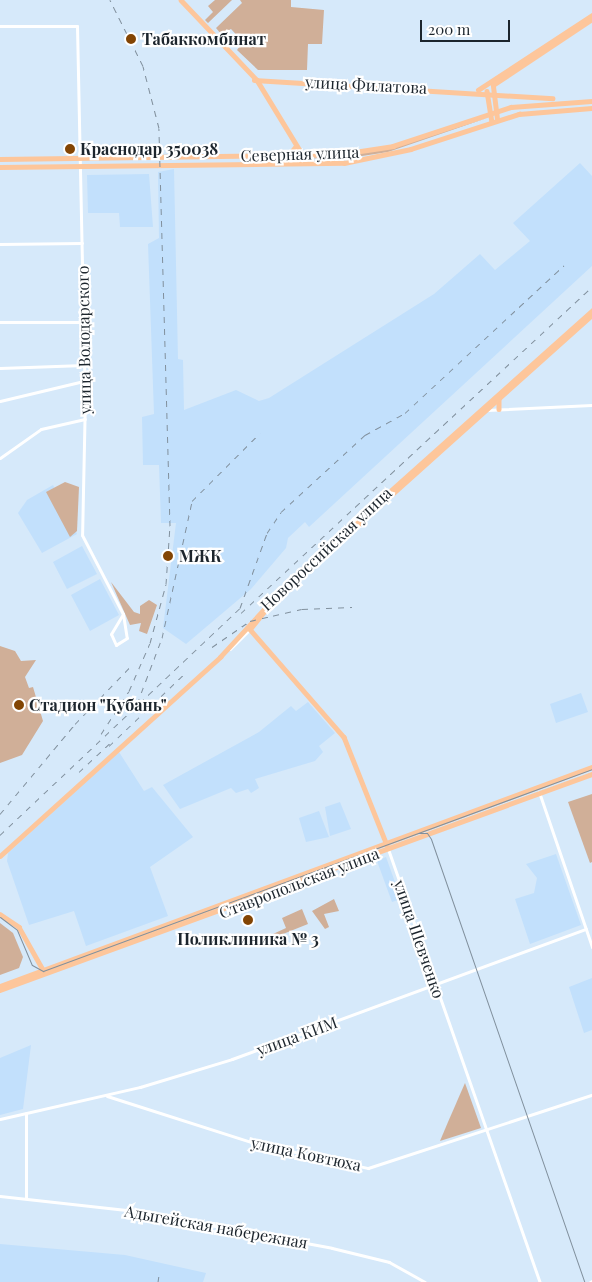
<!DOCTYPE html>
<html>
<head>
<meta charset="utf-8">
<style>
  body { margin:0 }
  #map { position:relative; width:592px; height:1282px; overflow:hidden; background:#d6e9fa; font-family:"Playfair Display",serif }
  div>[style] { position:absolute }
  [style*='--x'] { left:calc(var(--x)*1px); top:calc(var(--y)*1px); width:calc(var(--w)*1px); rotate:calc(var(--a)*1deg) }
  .built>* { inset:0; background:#c2e0fc }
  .green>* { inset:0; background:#d0af98 }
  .minor>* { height:3px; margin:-1.5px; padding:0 1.5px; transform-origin:1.5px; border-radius:1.5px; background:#fff }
  .major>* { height:4.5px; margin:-2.25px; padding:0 2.25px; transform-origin:2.25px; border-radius:2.25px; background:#fdc69b }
  .tram>* { height:1px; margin:-0.5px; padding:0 0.5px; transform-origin:0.5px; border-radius:0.5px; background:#81909d }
  .rail>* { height:1px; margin-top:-0.5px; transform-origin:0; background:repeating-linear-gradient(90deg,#81909d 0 6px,transparent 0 12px) }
  .dots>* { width:14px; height:14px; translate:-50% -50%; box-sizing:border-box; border:2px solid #fff; border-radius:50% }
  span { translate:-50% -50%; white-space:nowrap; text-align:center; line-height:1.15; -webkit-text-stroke:4.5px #fff; paint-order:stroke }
  .poi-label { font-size:16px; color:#1c252d; font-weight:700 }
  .left { translate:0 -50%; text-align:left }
  .street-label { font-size:16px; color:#1c252d }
  .scale { position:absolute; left:420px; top:20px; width:90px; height:22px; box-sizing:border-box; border:2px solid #1c252d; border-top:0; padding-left:6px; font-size:15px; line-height:18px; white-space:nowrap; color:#1c252d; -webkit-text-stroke:4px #fff; paint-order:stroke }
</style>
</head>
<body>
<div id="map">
  <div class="built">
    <i style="clip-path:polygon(580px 163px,592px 176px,592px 266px,309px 527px,305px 522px,288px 538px,286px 548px,251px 589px,186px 644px,163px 628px,176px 523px,161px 523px,159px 465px,143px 465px,142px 417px,154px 414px,148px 244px,159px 238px,158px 172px,174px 169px,178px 359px,183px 360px,184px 410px,236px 390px,259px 401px,269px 398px,434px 294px,480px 254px,495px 270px,530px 241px,513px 223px)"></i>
    <i style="clip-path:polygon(149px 174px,153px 227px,120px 227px,119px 213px,88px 213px,87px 175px)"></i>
    <i style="clip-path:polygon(53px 485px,77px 534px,42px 553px,18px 513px,27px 500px)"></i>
    <i style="clip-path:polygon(82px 546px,97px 574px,67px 589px,53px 562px)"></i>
    <i style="clip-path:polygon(100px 579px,119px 615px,90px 631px,71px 595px)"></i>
    <i style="clip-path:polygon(581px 693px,588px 712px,556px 723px,550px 704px)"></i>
    <i style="clip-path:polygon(308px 702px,335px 733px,319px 746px,323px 752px,315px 761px,255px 779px,259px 788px,251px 793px,248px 789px,236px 793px,231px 788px,180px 809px,163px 785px,259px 732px,291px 706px,296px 711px)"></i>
    <i style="clip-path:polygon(119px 752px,144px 791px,152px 787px,193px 837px,150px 867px,168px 916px,86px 946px,74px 911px,29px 925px,7px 861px,8px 853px)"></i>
    <i style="clip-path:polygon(340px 802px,351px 829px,330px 836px,325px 807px)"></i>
    <i style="clip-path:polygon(319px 811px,329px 837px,306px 842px,299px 818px)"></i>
    <i style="clip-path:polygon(556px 854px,581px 925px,530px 944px,515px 899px,534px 893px,537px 878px,526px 864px)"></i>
    <i style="clip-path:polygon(386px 857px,401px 899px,392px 902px,377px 861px)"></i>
    <i style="clip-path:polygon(592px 978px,592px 1030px,584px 1033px,569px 987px)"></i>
    <i style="clip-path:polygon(31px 1045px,23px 1109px,0 1115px,0 1058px)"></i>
    <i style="clip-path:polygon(0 1244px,125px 1255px,206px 1273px,203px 1282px,0 1282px)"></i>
  </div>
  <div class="green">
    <i style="clip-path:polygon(215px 0,232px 0,208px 23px,205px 20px,213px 12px,208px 6px)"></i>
    <i style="clip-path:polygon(240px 0,291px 0,291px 7px,324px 10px,322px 44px,308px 44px,307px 70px,258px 70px,237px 50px,243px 42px,231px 29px,221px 34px,216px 28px,242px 3px)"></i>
    <i style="clip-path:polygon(487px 118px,388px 152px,336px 160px,311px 158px,387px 149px)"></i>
    <i style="clip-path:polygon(65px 482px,79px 487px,77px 531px,70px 537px,46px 492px)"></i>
    <i style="clip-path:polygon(111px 582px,134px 612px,140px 614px,140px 606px,149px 600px,157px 605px,147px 634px,139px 631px,141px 623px,130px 625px)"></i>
    <i style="clip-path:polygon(0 646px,15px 651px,21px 661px,36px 660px,25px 677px,29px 688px,33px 687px,43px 721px,22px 755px,0 763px)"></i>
    <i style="clip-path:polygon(592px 794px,592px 862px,590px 863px,568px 802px)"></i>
    <i style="clip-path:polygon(334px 899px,339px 911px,324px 914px,329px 927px,325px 929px,312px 911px)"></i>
    <i style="clip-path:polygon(302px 909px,308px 924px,283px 934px,287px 943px,277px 946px,273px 934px,286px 928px,282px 918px)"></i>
    <i style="clip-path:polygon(0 923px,13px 933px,23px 957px,19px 968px,0 975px)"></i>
    <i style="clip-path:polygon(465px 1083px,481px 1128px,440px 1141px,448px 1122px)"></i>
  </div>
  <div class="minor">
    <i style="--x:0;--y:26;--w:77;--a:0"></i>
    <i style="--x:77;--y:26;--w:370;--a:88.8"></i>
    <i style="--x:85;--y:396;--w:139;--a:91.2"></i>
    <i style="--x:82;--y:535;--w:89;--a:62.6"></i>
    <i style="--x:123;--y:614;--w:24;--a:81"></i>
    <i style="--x:127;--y:638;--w:13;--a:148"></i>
    <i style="--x:116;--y:645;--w:12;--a:-114"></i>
    <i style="--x:111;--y:634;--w:23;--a:-59"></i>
    <i style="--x:0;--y:244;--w:82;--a:-0.7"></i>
    <i style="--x:0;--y:322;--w:84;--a:0"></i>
    <i style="--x:0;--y:368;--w:84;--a:-2"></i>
    <i style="--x:0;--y:401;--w:86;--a:-13.4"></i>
    <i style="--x:487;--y:410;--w:105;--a:-2.7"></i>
    <i style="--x:0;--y:458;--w:50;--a:-35.3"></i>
    <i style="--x:41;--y:429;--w:45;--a:-12.8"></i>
    <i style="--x:230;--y:649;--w:28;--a:-45"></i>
    <i style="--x:539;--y:792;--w:164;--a:71.1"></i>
    <i style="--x:388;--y:849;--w:459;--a:70.7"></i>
    <i style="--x:107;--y:1096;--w:154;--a:17.7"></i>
    <i style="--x:254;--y:1143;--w:117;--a:12.4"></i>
    <i style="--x:368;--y:1168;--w:236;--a:-18.1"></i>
    <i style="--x:0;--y:1119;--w:144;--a:-12.9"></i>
    <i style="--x:140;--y:1087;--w:96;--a:-16.9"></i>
    <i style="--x:232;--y:1059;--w:377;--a:-20.2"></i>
    <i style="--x:0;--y:1196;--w:136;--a:6.3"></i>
    <i style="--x:135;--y:1211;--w:200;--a:10.6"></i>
    <i style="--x:332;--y:1248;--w:59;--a:13.8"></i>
    <i style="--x:389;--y:1262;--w:41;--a:29.1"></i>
    <i style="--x:26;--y:1197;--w:84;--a:-90"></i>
    <i style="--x:590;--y:1282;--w:2;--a:-27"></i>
  </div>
  <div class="major">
    <i style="--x:181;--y:0;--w:110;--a:46.5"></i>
    <i style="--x:257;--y:80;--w:90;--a:58.6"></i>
    <i style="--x:254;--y:80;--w:299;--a:3.5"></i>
    <i style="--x:478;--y:90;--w:136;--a:-33.3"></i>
    <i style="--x:487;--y:91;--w:30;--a:81"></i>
    <i style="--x:497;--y:119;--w:34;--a:-97"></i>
    <i style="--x:493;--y:85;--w:119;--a:-33.7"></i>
    <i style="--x:289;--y:155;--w:11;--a:-52"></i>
    <i style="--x:0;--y:159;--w:341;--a:-0.8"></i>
    <i style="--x:341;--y:154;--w:53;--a:-8.7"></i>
    <i style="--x:393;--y:146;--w:124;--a:-18.3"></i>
    <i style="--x:511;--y:107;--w:81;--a:-4.2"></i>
    <i style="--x:0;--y:167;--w:344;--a:-0.7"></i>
    <i style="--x:344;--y:163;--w:68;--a:-11.8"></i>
    <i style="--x:411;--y:149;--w:114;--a:-18"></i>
    <i style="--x:519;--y:114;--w:73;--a:-4.7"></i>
    <i style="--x:499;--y:399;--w:10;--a:90"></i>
    <i style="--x:248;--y:627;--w:146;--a:48.9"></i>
    <i style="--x:344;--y:737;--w:116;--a:68.3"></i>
    <i style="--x:250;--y:629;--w:36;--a:-51"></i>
    <i style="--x:273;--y:601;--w:428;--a:-41.9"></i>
    <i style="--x:0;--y:856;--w:297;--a:-42.1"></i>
    <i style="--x:220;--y:657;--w:108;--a:-47.3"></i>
    <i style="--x:293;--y:578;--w:401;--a:-41.8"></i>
    <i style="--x:0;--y:914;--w:23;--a:34"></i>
    <i style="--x:19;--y:927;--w:47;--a:60.7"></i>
    <i style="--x:0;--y:986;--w:631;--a:-20.3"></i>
    <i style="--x:0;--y:990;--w:630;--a:-20.05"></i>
  </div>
  <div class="tram">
    <i style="--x:418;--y:833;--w:9;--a:0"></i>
    <i style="--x:427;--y:833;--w:7;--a:56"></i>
    <i style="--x:431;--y:839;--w:469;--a:70.9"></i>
    <i style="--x:0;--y:917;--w:21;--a:37"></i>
    <i style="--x:17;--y:930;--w:38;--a:67"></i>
    <i style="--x:32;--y:965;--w:13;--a:29"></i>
    <i style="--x:43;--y:971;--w:585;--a:-20.2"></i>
  </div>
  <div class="rail">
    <i style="--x:241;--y:613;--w:479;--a:-42.9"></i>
    <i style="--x:212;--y:647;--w:46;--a:-34.4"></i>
    <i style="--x:250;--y:621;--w:53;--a:-13"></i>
    <i style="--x:302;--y:609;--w:50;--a:-2.3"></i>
    <i style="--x:137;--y:704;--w:71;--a:-69.3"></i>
    <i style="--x:162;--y:638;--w:140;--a:-77.6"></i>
    <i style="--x:192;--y:501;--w:96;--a:-45"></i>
    <i style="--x:101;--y:734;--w:51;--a:-56.9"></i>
    <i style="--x:129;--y:691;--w:52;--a:-66.4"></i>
    <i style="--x:150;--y:643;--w:61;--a:-74.8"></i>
    <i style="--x:166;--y:584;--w:58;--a:-86.1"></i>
    <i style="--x:170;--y:526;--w:398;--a:-91.6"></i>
    <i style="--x:159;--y:128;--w:64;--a:-104.5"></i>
    <i style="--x:143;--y:66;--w:74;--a:-116.6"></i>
    <i style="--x:109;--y:746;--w:104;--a:-43.8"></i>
    <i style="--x:79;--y:772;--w:42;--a:-43.1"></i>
    <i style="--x:0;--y:814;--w:117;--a:-50.2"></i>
    <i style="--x:75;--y:724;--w:79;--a:-46"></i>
    <i style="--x:0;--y:835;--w:330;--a:-43.4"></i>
    <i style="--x:240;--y:608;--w:80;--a:-70.2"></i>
    <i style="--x:267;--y:533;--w:25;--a:-56"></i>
    <i style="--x:281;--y:512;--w:114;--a:-42.5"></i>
    <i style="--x:365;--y:435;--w:46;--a:-28.8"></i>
    <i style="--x:405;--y:413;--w:217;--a:-42.9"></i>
    <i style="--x:158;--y:1282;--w:7;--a:-82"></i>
  </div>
  <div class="dots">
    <i style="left:131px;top:39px;background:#834504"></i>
    <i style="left:70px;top:149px;background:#834504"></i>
    <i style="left:168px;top:556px;background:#834504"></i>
    <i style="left:19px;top:705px;background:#834504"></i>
    <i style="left:248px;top:920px;background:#834504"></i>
  </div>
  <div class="poi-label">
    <span class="left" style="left:142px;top:39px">Табаккомбинат</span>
    <span class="left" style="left:80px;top:149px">Краснодар 350038</span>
    <span class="left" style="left:179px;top:556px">МЖК</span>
    <span class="left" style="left:29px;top:705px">Стадион "Кубань"</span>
    <span style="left:248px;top:939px">Поликлиника № 3</span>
  </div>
  <div class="street-label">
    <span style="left:366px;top:85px;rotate:3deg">улица Филатова</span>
    <span style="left:300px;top:154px;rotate:-2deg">Северная улица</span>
    <span style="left:84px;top:340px;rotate:-91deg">улица Володарского</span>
    <span style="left:326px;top:549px;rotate:-43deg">Новороссийская улица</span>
    <span style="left:299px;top:883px;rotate:-21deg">Ставропольская улица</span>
    <span style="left:419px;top:939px;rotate:71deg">улица Шевченко</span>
    <span style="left:297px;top:1036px;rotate:-20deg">улица КИМ</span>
    <span style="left:306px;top:1154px;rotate:12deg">улица Ковтюха</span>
    <span style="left:216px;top:1227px;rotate:10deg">Адыгейская набережная</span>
  </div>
  <div class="scale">200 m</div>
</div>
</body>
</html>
